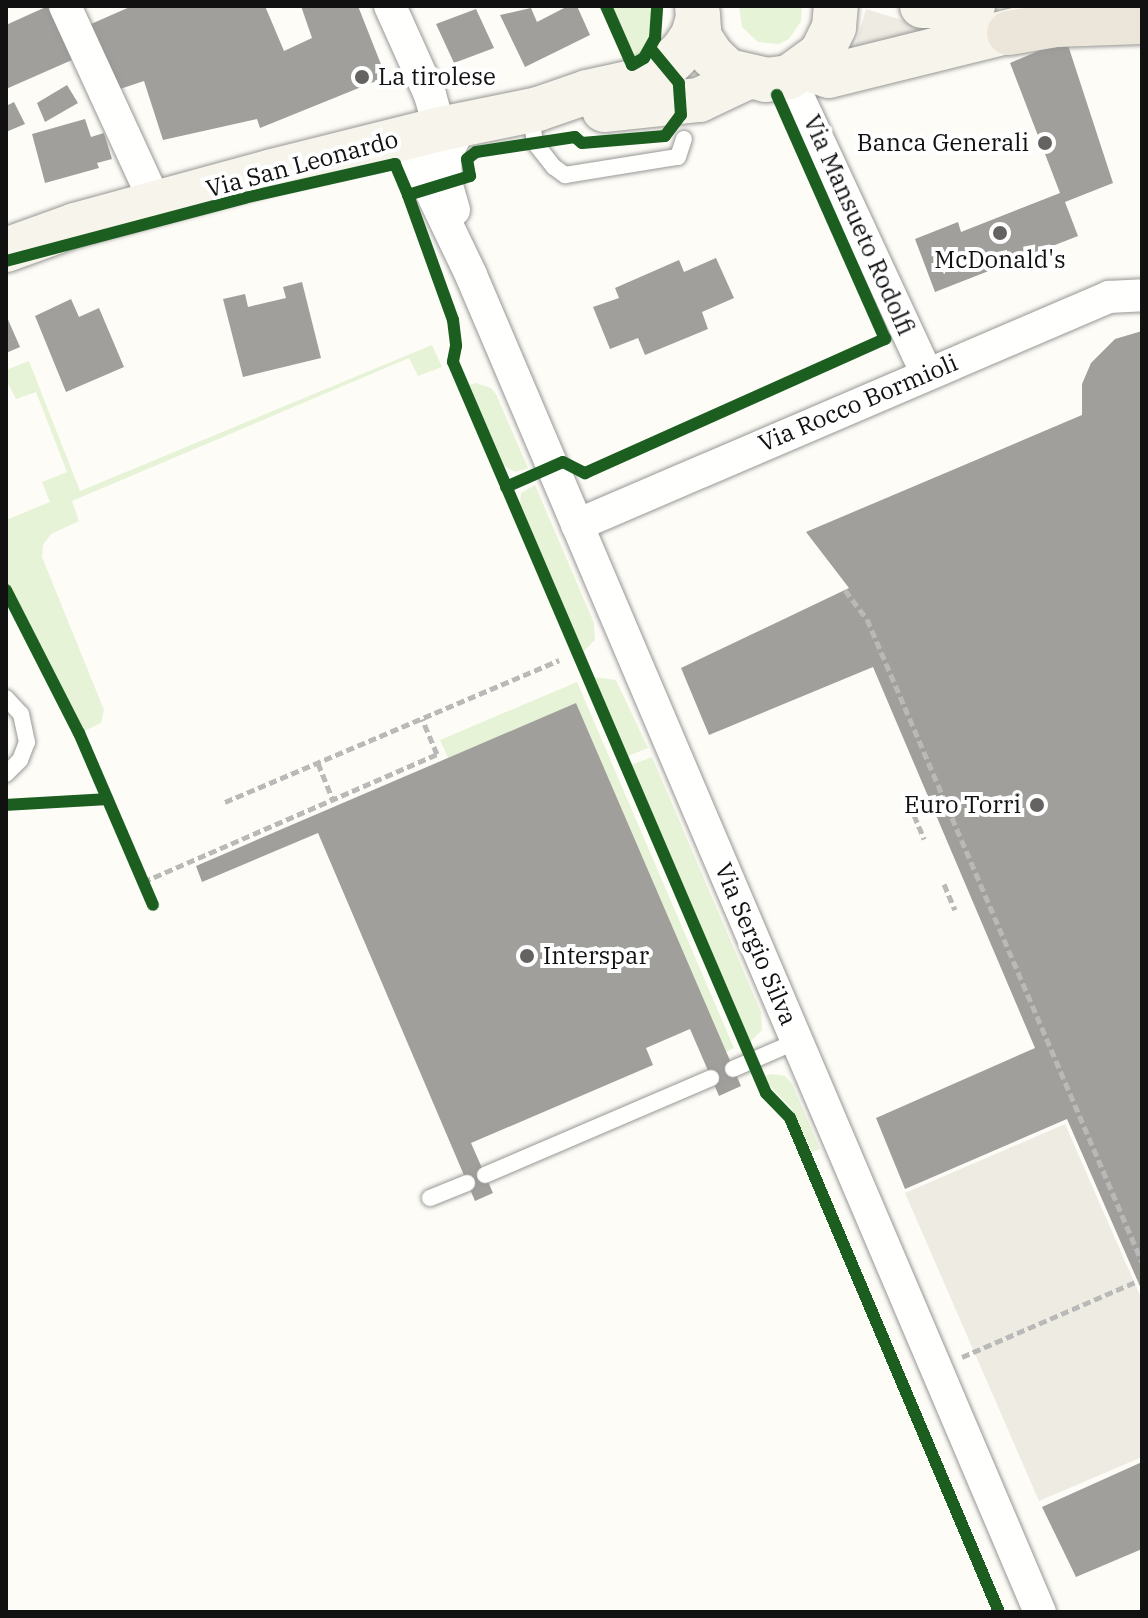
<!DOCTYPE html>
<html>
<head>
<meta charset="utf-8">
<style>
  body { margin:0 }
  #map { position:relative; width:1148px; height:1618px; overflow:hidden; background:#fdfcf7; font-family:"IBM Plex Serif",serif }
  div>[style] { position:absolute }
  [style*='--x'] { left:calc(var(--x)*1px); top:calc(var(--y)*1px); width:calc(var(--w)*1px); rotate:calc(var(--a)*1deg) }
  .green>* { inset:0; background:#e7f3d7 }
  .plaza>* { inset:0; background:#edebe2 }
  .building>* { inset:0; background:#a19f9c }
  .path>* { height:5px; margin-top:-2.5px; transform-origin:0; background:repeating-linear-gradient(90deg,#b9b9b8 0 8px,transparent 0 12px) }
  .roads { filter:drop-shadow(0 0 2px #979795) drop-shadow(0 0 2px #979795) }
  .service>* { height:16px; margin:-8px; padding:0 8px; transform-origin:8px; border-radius:8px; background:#fffffe }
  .minor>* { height:32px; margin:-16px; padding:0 16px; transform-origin:16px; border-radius:16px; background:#fffffe }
  .secondary>* { height:44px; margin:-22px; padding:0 22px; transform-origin:22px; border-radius:22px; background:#f6f4eb }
  .trunk>* { height:44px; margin:-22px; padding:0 22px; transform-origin:22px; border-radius:22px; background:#ece5da }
  .cycleway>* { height:12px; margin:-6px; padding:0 6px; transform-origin:6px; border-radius:6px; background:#1b5e20 }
  .dots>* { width:22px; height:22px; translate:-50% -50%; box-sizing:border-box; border:4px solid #fff; border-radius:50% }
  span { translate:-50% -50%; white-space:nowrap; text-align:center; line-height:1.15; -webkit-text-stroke:8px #fff; paint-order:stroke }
  .poi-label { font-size:24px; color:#111 }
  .left { translate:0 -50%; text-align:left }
  .right { translate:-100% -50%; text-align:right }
  .street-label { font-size:24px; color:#111 }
  .frame { position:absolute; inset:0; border:8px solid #111; pointer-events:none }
</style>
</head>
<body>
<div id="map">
  <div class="green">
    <i style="clip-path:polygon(611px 6px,652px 6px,651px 35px,638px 57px,635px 59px)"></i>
    <i style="clip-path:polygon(739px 6px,802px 6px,801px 21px,789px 39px,779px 44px,758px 42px,742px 27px)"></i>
    <i style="clip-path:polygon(432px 345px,442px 367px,418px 376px,409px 358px,72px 501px,79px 521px,51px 534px,43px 545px,42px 557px,104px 710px,101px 723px,84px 731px,6px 578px,6px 520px,50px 502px,42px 482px,67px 472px,36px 392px,16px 399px,6px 380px,6px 370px,29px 361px,80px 491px)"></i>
    <i style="clip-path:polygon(476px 383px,491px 388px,496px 394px,528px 468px,515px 472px,503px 465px,469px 385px)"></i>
    <i style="clip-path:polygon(535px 485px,594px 623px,595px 640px,583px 652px,520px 504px,521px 493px)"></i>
    <i style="clip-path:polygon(594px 677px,616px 680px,648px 748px,628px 756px)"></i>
    <i style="clip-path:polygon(577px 682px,734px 1048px,726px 1052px,576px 704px,448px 758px,440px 740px)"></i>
    <i style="clip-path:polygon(652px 757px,761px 1012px,762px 1030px,750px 1042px,631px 765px)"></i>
    <i style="clip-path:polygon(772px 1074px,785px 1076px,792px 1084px,820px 1149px,812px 1152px,792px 1109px,767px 1083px,764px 1076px)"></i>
  </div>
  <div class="plaza">
    <i style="clip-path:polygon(866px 9px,905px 21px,953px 25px,854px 51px)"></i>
    <i style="clip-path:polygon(1065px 1124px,1142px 1300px,1142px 1457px,1039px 1501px,905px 1193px)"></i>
  </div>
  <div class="building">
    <i style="clip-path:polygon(48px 6px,72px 60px,6px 89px,6px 25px)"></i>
    <i style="clip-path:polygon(132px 6px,265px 6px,284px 51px,312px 38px,301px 6px,358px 6px,386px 77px,260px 128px,257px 119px,163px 140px,144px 81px,117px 90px,91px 24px)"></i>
    <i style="clip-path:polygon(568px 6px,577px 6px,590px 35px,525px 67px,500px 15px,531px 8px,537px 22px)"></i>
    <i style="clip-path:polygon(476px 9px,494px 48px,454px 63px,436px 24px)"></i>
    <i style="clip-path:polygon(1066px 39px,1113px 183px,1065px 202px,1078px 236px,935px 292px,915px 239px,958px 222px,961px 232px,1060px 193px,1010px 63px)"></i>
    <i style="clip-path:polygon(67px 85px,78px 103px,45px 122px,37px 103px)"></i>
    <i style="clip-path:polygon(14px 102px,25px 124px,6px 132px,6px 106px)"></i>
    <i style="clip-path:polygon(85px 119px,91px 137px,104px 133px,112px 159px,97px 163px,99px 168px,45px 183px,32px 134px)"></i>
    <i style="clip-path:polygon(716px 258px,734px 298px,702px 312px,708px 329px,645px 355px,638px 338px,610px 349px,593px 307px,619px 298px,615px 288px,679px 260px,684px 272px)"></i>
    <i style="clip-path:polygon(302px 282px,321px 358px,243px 377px,223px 299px,245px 294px,248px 307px,286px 298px,283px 287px)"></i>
    <i style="clip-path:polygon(71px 299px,79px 317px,99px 308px,124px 367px,66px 392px,35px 316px)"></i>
    <i style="clip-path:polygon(6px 315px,20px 347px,6px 353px)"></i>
    <i style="clip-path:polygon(1142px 331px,1142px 1291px,1067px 1119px,905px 1189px,876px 1118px,1035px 1048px,873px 667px,709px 735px,681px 668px,849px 588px,806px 532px,1082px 415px,1082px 384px,1091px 363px,1115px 339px)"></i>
    <i style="clip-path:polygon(576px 703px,741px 1086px,719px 1096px,690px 1029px,646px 1048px,653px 1065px,471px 1143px,493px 1193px,475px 1201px,318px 833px,202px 882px,196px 866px)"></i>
    <i style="clip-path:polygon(1142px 1462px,1142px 1549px,1076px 1577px,1042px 1507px)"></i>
  </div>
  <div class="path">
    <i style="--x:845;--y:590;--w:36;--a:53"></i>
    <i style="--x:867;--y:619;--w:699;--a:66.84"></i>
    <i style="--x:318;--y:763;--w:40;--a:68"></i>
    <i style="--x:225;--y:802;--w:363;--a:-23"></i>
    <i style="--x:914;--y:815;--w:26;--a:67"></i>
    <i style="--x:143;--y:882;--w:321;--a:-23.5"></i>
    <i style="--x:437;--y:754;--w:38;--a:-113"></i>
    <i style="--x:944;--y:884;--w:28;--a:67"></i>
    <i style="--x:962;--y:1357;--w:192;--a:-23.4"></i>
  </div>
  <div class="roads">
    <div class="service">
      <i style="--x:530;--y:111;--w:32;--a:81"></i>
      <i style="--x:535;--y:143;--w:31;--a:52"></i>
      <i style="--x:554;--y:167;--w:14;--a:36"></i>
      <i style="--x:565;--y:175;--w:114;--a:-9.1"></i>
      <i style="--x:678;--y:157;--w:19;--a:-72"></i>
      <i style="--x:6;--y:698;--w:22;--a:47"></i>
      <i style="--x:21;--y:714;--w:29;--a:78"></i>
      <i style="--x:27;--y:742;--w:19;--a:111"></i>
      <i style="--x:20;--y:760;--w:20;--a:135"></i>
      <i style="--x:733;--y:1069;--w:70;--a:-23.6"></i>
      <i style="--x:485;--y:1175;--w:246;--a:-23.2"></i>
      <i style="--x:430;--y:1198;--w:40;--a:-22"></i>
    </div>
    <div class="minor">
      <i style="--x:65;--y:6;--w:216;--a:65.3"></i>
      <i style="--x:390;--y:6;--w:98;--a:65.8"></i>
      <i style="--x:430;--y:95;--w:35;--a:74"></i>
      <i style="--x:789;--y:77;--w:327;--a:65.1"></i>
      <i style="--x:405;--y:137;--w:153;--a:64.4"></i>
      <i style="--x:471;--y:275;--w:1453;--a:66.95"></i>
      <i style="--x:454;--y:210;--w:29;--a:-106"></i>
      <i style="--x:446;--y:182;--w:26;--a:-92"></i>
      <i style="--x:445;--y:156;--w:36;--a:-62"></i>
      <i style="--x:577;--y:525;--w:579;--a:-23.2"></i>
      <i style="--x:1109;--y:297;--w:33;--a:-3"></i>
    </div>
    <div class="secondary">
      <i style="--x:697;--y:6;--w:32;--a:85"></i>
      <i style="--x:700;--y:38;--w:22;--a:56"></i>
      <i style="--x:712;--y:56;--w:22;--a:43"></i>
      <i style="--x:728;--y:71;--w:39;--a:13"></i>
      <i style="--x:766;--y:80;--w:23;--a:-7"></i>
      <i style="--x:789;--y:77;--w:39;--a:-36"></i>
      <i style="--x:821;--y:54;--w:30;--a:-64"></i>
      <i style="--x:834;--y:27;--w:21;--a:-85"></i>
      <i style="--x:922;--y:6;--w:51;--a:0"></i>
      <i style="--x:805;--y:68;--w:25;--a:18"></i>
      <i style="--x:829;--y:76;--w:225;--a:-13.9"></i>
      <i style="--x:604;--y:110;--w:96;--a:-6"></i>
      <i style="--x:699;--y:100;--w:52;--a:-25.1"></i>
      <i style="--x:6;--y:250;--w:73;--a:-19.9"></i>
      <i style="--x:75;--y:225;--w:204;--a:-15.3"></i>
      <i style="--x:272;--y:171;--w:173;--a:-14"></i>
      <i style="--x:440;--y:129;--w:100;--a:-11.5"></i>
      <i style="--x:538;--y:109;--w:52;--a:-19.1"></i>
      <i style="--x:587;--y:92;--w:56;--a:-12.3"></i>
      <i style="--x:642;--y:80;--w:27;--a:-28"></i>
      <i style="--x:666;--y:67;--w:24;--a:-45"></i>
      <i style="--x:683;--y:50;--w:18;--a:-56"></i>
      <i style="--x:693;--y:35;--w:19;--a:-74"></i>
    </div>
    <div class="trunk">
      <i style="--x:1009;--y:33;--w:49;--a:-9.5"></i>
      <i style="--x:1057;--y:25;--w:85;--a:-2"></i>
    </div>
  </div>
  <div class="cycleway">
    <i style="--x:606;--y:6;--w:64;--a:66.2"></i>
    <i style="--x:632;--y:65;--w:14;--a:-30"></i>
    <i style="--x:644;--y:58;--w:23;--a:-61"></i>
    <i style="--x:655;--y:38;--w:32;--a:-86"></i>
    <i style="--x:408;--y:195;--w:133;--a:70.2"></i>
    <i style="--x:453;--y:320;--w:26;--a:83"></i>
    <i style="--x:456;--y:346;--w:16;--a:101"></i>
    <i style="--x:453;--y:362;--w:795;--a:66.82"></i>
    <i style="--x:766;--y:1093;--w:35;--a:46"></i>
    <i style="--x:790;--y:1118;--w:536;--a:67.07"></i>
    <i style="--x:6;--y:261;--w:246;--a:-14.8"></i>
    <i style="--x:244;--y:198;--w:155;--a:-12.7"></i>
    <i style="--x:395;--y:164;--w:34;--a:67"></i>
    <i style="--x:408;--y:195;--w:65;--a:-17"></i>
    <i style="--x:470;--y:176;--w:17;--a:-100"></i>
    <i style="--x:467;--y:159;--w:11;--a:-38"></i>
    <i style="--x:476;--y:152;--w:100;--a:-8.6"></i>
    <i style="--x:575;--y:137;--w:9;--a:41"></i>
    <i style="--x:582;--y:143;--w:83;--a:-4.8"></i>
    <i style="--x:665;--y:136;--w:26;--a:-53"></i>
    <i style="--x:681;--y:115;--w:32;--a:-94"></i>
    <i style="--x:679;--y:83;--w:45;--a:-129.6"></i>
    <i style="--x:506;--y:487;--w:62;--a:-23.7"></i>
    <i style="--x:563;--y:462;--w:25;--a:27"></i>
    <i style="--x:585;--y:473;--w:329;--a:-24.1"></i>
    <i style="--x:885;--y:339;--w:267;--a:-113.9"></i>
    <i style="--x:6;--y:590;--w:161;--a:63"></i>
    <i style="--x:79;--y:733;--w:187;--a:66.7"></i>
    <i style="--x:6;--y:805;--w:101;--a:-3.4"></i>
  </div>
  <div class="dots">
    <i style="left:362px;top:77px;background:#646362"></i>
    <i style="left:1045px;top:143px;background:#646362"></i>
    <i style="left:1000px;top:233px;background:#646362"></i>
    <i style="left:1037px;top:805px;background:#646362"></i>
    <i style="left:527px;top:956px;background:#646362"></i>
  </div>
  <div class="poi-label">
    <span class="left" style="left:378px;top:77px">La tirolese</span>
    <span class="right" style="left:1029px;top:143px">Banca Generali</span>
    <span style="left:1000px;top:260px">McDonald's</span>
    <span class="right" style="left:1021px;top:805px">Euro Torri</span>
    <span class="left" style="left:543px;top:956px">Interspar</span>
  </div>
  <div class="street-label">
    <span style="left:302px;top:164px;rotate:-15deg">Via San Leonardo</span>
    <span style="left:859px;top:225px;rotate:66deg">Via Mansueto Rodolfi</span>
    <span style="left:858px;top:403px;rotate:-23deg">Via Rocco Bormioli</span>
    <span style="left:756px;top:944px;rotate:67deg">Via Sergio Silva</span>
  </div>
  <div class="frame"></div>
</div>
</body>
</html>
